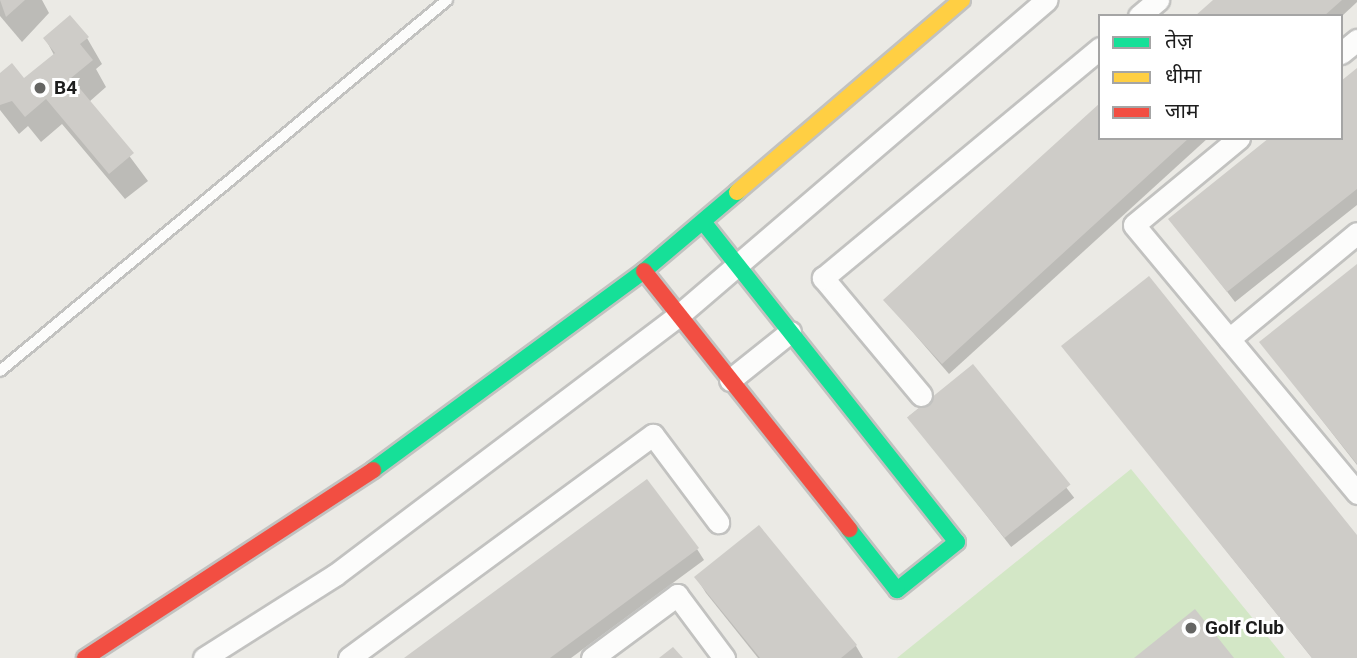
<!DOCTYPE html>
<meta charset="utf-8">
<style>
body{margin:0}
#map{position:relative;width:1357px;height:658px;overflow:hidden;background:#ebeae5;font-family:Roboto,"Noto Sans Devanagari",sans-serif}
div>[style]{position:absolute}
[style*='--x']{left:calc(var(--x)*1px);top:calc(var(--y)*1px);width:calc(var(--w)*1px);rotate:calc(var(--a)*1deg)}
.grass>*{inset:0;background:#d3e7c6}
.shadow>*{inset:0;background:#0003;transform-origin:0 0}
.building>*{inset:0;background:#ceccc8;transform-origin:0 0}
.roads{filter:drop-shadow(2px 0 #c2c2c0) drop-shadow(-2px 0 #c2c2c0) drop-shadow(0 2px #c2c2c0) drop-shadow(0 -2px #c2c2c0)}
.lane>*{height:10px;margin:-5px;padding:0 5px;transform-origin:5px;border-radius:5px;background:#fcfcfb}
.street>*{height:21px;margin:-10.5px;padding:0 10.5px;transform-origin:10.5px;border-radius:10.5px;background:#fcfcfb}
.fast>*{height:16px;margin:-8px;padding:0 8px;transform-origin:8px;border-radius:8px;background:#16e098}
.slow>*{height:16px;margin:-8px;padding:0 8px;transform-origin:8px;border-radius:8px;background:#ffcf43}
.jam>*{height:16px;margin:-8px;padding:0 8px;transform-origin:8px;border-radius:8px;background:#f24e42}
.dots>*{width:19px;height:19px;translate:-50% -50%;box-sizing:border-box;border:4px solid #fff;border-radius:50%}
span{translate:-50% -50%;white-space:nowrap;text-align:center;line-height:1.15;-webkit-text-stroke:6px #fff;paint-order:stroke}
.poi-label{font-size:19px;color:#1d1d1d;font-weight:700}
.left{translate:0 -50%;text-align:left}
.legend{position:absolute;left:1098px;top:14px;width:245px;height:126px;box-sizing:border-box;background:#fff;border:2px solid #a5a5a5;margin:0;padding:9px 12px;list-style:none;font-size:21px;color:#1d1d1d}
.legend li{display:flex;align-items:center;gap:14px;height:35px}
.legend b{width:35px;border:2px solid #a5a5a5}
</style>
<div id="map">
<div class="grass">
<i style="clip-path:polygon(1131px 469px,1285px 658px,897px 658px)"></i>
</div>
<div class="shadow">
<i style="clip-path:polygon(0 0,42px 0,49px 13px,22px 42px,0 16px)"></i>
<i style="clip-path:polygon(1215px 0,1357px 0,1357px 2px,1341px 17px,1198px 16px)"></i>
<i style="clip-path:polygon(45px 38px,87px 38px,102px 64px,96px 69px,106px 87px,89px 102px,148px 181px,125px 199px,62px 124px,41px 142px,28px 126px,19px 134px,0 110px,0 76px,24px 80px,54px 55px)"></i>
<i style="clip-path:polygon(1357px 71px,1357px 205px,1235px 302px,1171px 219px,1341px 138px)"></i>
<i style="clip-path:polygon(1100px 138px,1208px 138px,949px 374px,885px 300px)"></i>
<i style="clip-path:polygon(1357px 266px,1357px 465px,1261px 342px)"></i>
<i style="clip-path:polygon(1063px 346px,1357px 538px,1357px 658px,1312px 658px)"></i>
<i style="left:972px;top:367px;width:166px;height:80px;rotate:52deg"></i>
<i style="clip-path:polygon(759px 527px,856px 646px,863px 658px,758px 658px,706px 593px,696px 577px)"></i>
<i style="clip-path:polygon(697px 549px,704px 560px,571px 658px,407px 658px)"></i>
</div>
<div class="building">
<i style="clip-path:polygon(0 0,25px 0,6px 17px)"></i>
<i style="clip-path:polygon(1213px 0,1342px 0,1324px 16px,1195px 16px)"></i>
<i style="clip-path:polygon(70px 15px,89px 37px,80px 44px,93px 60px,71px 78px,134px 153px,109px 174px,46px 99px,25px 117px,12px 101px,0 105px,0 73px,12px 63px,24px 78px,55px 53px,43px 38px)"></i>
<i style="clip-path:polygon(1357px 68px,1357px 189px,1227px 292px,1168px 219px,1269px 138px,1341px 138px,1341px 81px)"></i>
<i style="clip-path:polygon(1100px 103px,1100px 138px,1189px 138px,942px 364px,883px 300px)"></i>
<i style="clip-path:polygon(1357px 264px,1357px 464px,1259px 342px)"></i>
<i style="clip-path:polygon(1149px 276px,1357px 535px,1357px 658px,1312px 658px,1061px 346px)"></i>
<i style="left:973px;top:364px;width:155px;height:85px;rotate:51deg"></i>
<i style="clip-path:polygon(647px 479px,699px 548px,603px 619px,550px 658px,404px 658px)"></i>
<i style="clip-path:polygon(759px 525px,857px 645px,841px 658px,760px 658px,694px 577px)"></i>
<i style="clip-path:polygon(1195px 609px,1234px 658px,1134px 658px)"></i>
<i style="clip-path:polygon(673px 647px,683px 658px,659px 658px)"></i>
</div>
<div class="roads">
<div class="lane">
<i style="--x:0;--y:371;--w:581;--a:-39.69"></i>
</div>
<div class="street">
<i style="--x:1139;--y:16;--w:25;--a:-40"></i>
<i style="--x:1341;--y:53;--w:21;--a:-39"></i>
<i style="--x:1239;--y:138;--w:136;--a:140.4"></i>
<i style="--x:1134;--y:225;--w:349;--a:50.2"></i>
<i style="--x:1229;--y:339;--w:166;--a:-39.6"></i>
<i style="--x:730;--y:380;--w:77;--a:-38.7"></i>
<i style="--x:921;--y:395;--w:153;--a:-129.9"></i>
<i style="--x:823;--y:278;--w:360;--a:-39.7"></i>
<i style="--x:204;--y:658;--w:155;--a:-32.4"></i>
<i style="--x:335;--y:575;--w:431;--a:-37.1"></i>
<i style="--x:679;--y:315;--w:484;--a:-40.6"></i>
<i style="--x:349;--y:658;--w:377;--a:-36.3"></i>
<i style="--x:653;--y:435;--w:109;--a:53.2"></i>
<i style="--x:592;--y:658;--w:106;--a:-36.5"></i>
<i style="--x:677;--y:595;--w:79;--a:53.3"></i>
</div>
<div class="fast">
<i style="--x:704;--y:223;--w:407;--a:51.6"></i>
<i style="--x:957;--y:542;--w:77;--a:141.3"></i>
<i style="--x:897;--y:590;--w:78;--a:-128.2"></i>
<i style="--x:373;--y:470;--w:336;--a:-36.3"></i>
<i style="--x:644;--y:271;--w:122;--a:-40.3"></i>
</div>
<div class="slow">
<i style="--x:737;--y:192;--w:296;--a:-40.5"></i>
</div>
<div class="jam">
<i style="--x:644;--y:271;--w:330;--a:51.5"></i>
<i style="--x:85;--y:658;--w:344;--a:-33.1"></i>
</div>
</div>
<div class="dots">
<i style="left:40px;top:88px;background:#656563"></i>
<i style="left:1191px;top:628px;background:#656563"></i>
</div>
<div class="poi-label">
<span class="left" style="left:54px;top:88px">B4</span>
<span class="left" style="left:1205px;top:628px">Golf Club</span>
</div>
<ul class="legend">
<li><b style="height:9px;background:#16e098"></b>तेज़</li>
<li><b style="height:9px;background:#ffcf43"></b>धीमा</li>
<li><b style="height:9px;background:#f24e42"></b>जाम</li>
</ul>
</div>
